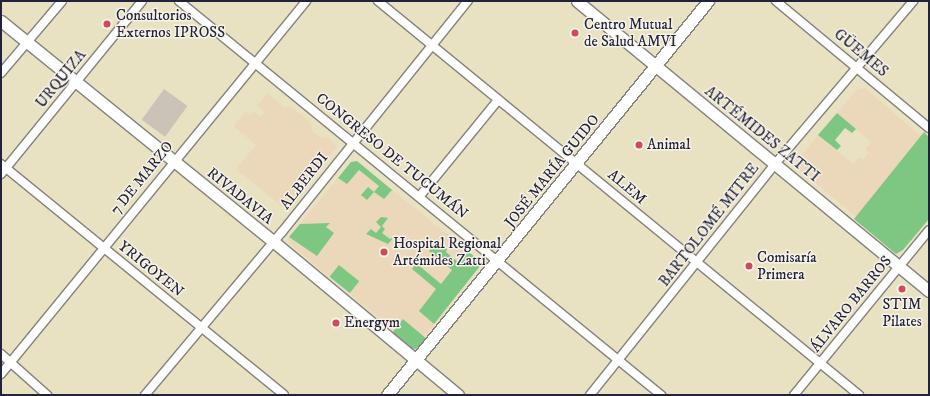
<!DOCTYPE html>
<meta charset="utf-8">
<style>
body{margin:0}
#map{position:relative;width:930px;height:396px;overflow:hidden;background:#e9e2c2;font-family:"IM FELL DW Pica",serif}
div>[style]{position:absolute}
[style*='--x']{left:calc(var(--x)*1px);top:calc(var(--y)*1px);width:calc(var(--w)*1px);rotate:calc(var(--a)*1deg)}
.built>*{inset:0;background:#ebd8ba}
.industrial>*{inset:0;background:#cbc3b8;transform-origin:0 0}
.green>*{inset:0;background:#7ec783;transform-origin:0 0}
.roads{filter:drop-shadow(1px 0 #86827e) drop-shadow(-1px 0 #86827e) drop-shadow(0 1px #86827e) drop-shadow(0 -1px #86827e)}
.street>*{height:8px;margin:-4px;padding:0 4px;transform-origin:4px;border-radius:4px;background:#fff}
.secondary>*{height:11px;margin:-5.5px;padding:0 5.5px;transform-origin:5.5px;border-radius:5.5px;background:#fff}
.dots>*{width:11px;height:11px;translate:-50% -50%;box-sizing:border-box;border:2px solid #f7f3e8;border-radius:50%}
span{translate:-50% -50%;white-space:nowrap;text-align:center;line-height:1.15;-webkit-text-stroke:3px #f7f3e8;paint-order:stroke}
.poi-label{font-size:15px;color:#22223b}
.left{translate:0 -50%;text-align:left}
.street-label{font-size:15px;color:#22223b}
.frame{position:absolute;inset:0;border:2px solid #22223b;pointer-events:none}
</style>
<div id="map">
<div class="built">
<i style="clip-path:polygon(865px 88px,921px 136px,856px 217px,796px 167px,796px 162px,818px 135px,853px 164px,859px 157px,863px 160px,869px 153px,865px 149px,871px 142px,837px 113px,857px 89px)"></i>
<i style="clip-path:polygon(267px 93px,285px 108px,290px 106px,303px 116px,311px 123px,313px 132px,322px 138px,328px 137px,337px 147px,285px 209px,236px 169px,256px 145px,233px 126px,246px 111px,250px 115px,253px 111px,261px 117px,264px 112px,257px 106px)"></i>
<i style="clip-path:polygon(357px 161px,480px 261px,480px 266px,425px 336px,403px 319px,394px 331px,289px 243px,288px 238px,351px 162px)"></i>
</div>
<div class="industrial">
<i style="left:164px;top:89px;width:29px;height:38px;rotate:36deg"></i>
</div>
<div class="green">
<i style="clip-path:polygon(837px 113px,856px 129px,852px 133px,845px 128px,835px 140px,841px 146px,837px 150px,818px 135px)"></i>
<i style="clip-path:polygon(924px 132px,929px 137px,929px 219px,903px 250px,896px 254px,854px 219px)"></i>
<i style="clip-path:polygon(357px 161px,392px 190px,384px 199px,374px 192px,367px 200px,361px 195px,368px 187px,374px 192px,379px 186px,359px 170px,347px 184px,338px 178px,351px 162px)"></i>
<i style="clip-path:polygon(381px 217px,388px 218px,382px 226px,385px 229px,382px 233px,390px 239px,394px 237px,388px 244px,366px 234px,371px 229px,376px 233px,381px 227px,376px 222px)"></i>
<i style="clip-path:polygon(330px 223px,326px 227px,334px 233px,317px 256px,289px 237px,300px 224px)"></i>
<i style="clip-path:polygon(444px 232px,480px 261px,480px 266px,434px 324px,419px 311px,436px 289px,412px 269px,416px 263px,441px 284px,452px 270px,429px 251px,437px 241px,447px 249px,446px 252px,459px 263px,467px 253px)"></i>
<i style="left:339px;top:265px;width:26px;height:15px;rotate:39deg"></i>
<i style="clip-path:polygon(403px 319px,427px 339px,416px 349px,409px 348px,392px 333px)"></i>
</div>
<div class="roads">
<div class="street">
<i style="--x:179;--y:1;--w:623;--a:39.26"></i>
<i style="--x:378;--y:1;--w:622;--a:39.32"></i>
<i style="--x:776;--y:1;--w:199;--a:39.7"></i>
<i style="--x:1;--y:73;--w:94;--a:-49.7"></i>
<i style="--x:1;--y:164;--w:365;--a:39.2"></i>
<i style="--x:1;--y:174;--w:223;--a:-50.8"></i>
<i style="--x:419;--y:197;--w:125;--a:-50.8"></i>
<i style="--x:1;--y:354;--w:62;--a:41.7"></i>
<i style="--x:1;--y:374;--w:482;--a:-50.7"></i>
<i style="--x:145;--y:395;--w:213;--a:-50"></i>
<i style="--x:282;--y:232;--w:297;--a:-51.2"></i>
<i style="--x:590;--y:395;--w:296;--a:-51.3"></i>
<i style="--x:775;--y:164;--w:214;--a:-49.7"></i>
<i style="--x:794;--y:395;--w:213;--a:-50.7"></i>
</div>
<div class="secondary">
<i style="--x:577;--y:1;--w:456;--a:39.5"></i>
<i style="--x:1;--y:21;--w:351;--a:39"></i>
<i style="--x:274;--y:242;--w:239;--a:39.7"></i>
<i style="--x:387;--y:395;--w:508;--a:-50.83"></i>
</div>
</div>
<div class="dots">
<i style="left:107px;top:24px;background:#d1495b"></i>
<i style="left:575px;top:33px;background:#d1495b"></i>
<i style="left:639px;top:145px;background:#d1495b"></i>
<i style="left:384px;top:252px;background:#d1495b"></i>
<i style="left:749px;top:266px;background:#d1495b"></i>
<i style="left:902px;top:289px;background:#d1495b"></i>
<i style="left:336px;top:323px;background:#d1495b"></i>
</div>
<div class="poi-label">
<span class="left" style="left:116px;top:24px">Consultorios<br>Externos IPROSS</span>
<span class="left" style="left:584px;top:33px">Centro Mutual<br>de Salud AMVI</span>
<span class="left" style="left:647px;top:145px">Animal</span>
<span class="left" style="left:393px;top:252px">Hospital Regional<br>Artémides Zatti</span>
<span class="left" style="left:757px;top:266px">Comisaría<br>Primera</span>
<span style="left:902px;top:313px">STIM<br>Pilates</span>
<span class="left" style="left:344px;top:323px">Energym</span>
</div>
<div class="street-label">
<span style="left:861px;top:53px;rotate:40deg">GÜEMES</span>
<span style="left:61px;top:79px;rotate:-51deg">URQUIZA</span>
<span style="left:762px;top:134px;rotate:39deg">ARTÉMIDES ZATTI</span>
<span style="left:392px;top:156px;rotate:39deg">CONGRESO DE TUCUMÁN</span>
<span style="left:552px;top:171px;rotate:-51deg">JOSÉ MARÍA GUIDO</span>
<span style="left:142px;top:178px;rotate:-51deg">7 DE MARZO</span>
<span style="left:304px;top:181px;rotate:-52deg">ALBERDI</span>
<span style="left:627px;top:187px;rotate:40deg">ALEM</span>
<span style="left:240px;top:196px;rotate:39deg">RIVADAVIA</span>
<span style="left:709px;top:225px;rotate:-52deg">BARTOLOMÉ MITRE</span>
<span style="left:151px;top:269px;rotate:39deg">YRIGOYEN</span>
<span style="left:851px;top:304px;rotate:-51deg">ÁLVARO BARROS</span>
</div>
<div class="frame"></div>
</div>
